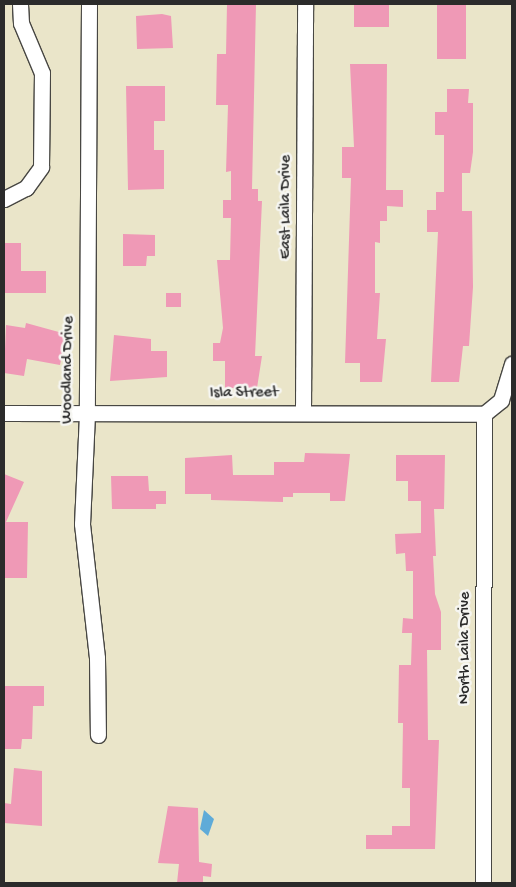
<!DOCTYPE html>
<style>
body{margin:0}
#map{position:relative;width:516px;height:887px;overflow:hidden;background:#eae5c9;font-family:"Gochi Hand",sans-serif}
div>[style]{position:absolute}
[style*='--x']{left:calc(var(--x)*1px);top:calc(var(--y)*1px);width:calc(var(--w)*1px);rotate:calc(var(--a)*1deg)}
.water>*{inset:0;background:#5fabd8}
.building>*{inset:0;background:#ef99b6;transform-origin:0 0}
.roads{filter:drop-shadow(1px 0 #484743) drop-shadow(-1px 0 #484743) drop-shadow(0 1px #484743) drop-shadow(0 -1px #484743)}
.minor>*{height:15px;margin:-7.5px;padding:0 7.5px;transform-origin:7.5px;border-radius:7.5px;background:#fff}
span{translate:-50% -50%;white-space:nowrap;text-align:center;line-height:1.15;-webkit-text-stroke:5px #f6f6f2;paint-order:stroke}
.street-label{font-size:16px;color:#2b2b2b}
.frame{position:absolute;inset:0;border:5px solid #2b2b2b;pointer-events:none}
</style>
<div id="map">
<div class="water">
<i style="clip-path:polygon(204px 810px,214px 819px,208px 836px,200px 829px)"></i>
</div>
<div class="building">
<i style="clip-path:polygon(227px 4px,256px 4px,252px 189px,258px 189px,258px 201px,262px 201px,255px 356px,262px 356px,257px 388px,225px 388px,225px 361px,213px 361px,213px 343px,220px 343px,223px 328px,217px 260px,230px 260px,231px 218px,223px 218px,223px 200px,231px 200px,231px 171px,226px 172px,228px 105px,216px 105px,217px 54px,226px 54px)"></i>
<i style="left:354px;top:4px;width:35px;height:23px"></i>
<i style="left:437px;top:4px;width:29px;height:55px"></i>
<i style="clip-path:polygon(162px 14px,171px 16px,173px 48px,137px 49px,136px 16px)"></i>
<i style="clip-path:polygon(350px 64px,387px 64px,386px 190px,403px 190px,403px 207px,387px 206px,387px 221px,380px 221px,380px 243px,375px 242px,375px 293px,380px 293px,377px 339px,386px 339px,382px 382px,360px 382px,360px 363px,345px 363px,351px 178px,342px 178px,342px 147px,354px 147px)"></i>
<i style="clip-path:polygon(126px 86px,165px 86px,165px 121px,154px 121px,154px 150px,164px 150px,164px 189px,128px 190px)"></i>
<i style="clip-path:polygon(447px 89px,469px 89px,468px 103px,473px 103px,473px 152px,470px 173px,462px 173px,462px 211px,472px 211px,473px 287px,469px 346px,463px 346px,459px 382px,431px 382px,438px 232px,427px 232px,427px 210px,436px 210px,436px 192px,444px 192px,444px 135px,435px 135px,435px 112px,447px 112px)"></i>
<i style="clip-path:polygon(123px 234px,155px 235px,155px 256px,147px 256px,146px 266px,123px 266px)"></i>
<i style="clip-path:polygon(4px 243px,21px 243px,21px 271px,46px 271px,46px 293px,4px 293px)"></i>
<i style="left:166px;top:293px;width:15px;height:14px"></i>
<i style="clip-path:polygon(26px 323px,66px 334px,60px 365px,27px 359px,24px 376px,4px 373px,6px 325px,25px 328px)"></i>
<i style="clip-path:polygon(114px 335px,151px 339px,151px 351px,167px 351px,167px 377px,110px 381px)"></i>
<i style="clip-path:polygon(305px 453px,350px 454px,345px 501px,330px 501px,330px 493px,293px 493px,293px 497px,283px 497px,283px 502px,211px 500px,211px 494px,185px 494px,185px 458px,232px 455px,233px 475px,274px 475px,274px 462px,304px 462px)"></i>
<i style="clip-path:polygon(396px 455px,445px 455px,444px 509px,434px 509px,436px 556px,433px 556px,435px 594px,441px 612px,441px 650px,427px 650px,428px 740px,439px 740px,435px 849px,366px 849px,366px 835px,392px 835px,392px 826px,410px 826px,410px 788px,402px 788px,403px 723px,398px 723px,399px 665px,411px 665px,412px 633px,402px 633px,403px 618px,413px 619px,413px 571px,406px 571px,405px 553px,396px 554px,395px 534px,421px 533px,421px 501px,408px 501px,408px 481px,396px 481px)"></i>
<i style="clip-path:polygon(4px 474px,24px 482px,6px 522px,28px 522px,27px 578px,4px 578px)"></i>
<i style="clip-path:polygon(111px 476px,148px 476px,149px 491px,166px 491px,166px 504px,156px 504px,156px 509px,112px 509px)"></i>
<i style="clip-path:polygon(4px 686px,44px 686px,44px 706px,33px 706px,32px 739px,22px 739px,21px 749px,4px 749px)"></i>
<i style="clip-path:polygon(14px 768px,42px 771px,42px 826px,4px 823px,4px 803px,11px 804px)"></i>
<i style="clip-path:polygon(168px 806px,198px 808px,199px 862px,212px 864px,211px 877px,203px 876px,203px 883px,177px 883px,179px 864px,158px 863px)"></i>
</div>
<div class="roads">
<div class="minor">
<i style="--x:89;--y:4;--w:410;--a:90.3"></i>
<i style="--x:87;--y:414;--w:110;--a:92.6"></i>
<i style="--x:82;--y:524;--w:135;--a:83.6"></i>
<i style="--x:97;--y:658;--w:77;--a:89.3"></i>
<i style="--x:4;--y:199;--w:25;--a:-27"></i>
<i style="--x:26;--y:188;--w:26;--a:-54"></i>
<i style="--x:41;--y:167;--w:94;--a:-89.4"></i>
<i style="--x:42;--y:73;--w:54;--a:-112.8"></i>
<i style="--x:21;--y:23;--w:19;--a:-93"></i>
<i style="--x:303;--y:410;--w:406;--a:-89.7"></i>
<i style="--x:4;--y:413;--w:480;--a:0.1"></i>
<i style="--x:484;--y:414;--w:22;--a:-39"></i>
<i style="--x:501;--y:400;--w:38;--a:-73"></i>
<i style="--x:483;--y:883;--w:469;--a:-89.9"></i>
</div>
</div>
<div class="street-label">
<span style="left:287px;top:207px;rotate:-90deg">East Laila Drive</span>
<span style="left:69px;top:370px;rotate:-89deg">Woodland Drive</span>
<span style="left:244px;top:394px;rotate:-1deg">Isla Street</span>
<span style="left:466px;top:648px;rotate:-90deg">North Laila Drive</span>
</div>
<div class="frame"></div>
</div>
